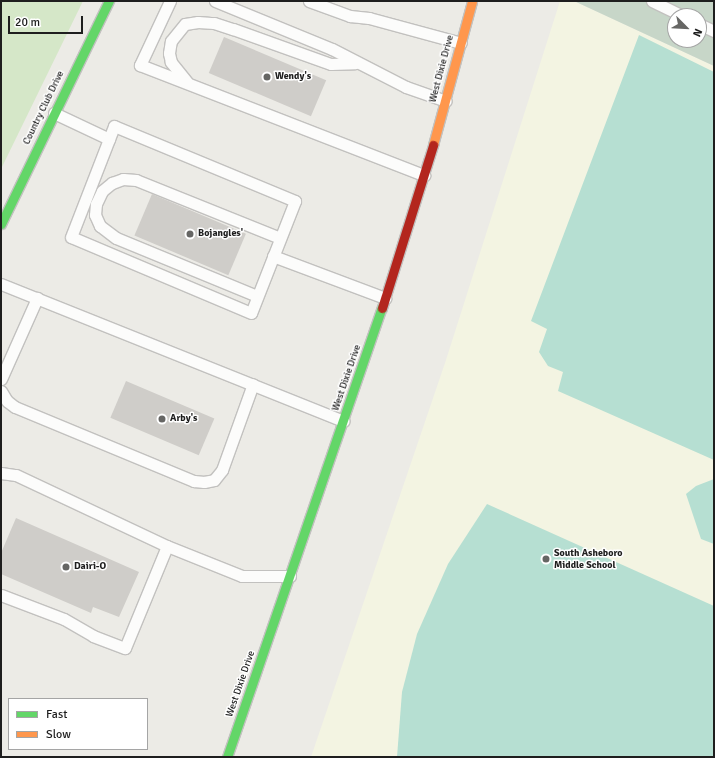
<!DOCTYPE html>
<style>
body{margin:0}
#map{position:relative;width:715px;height:758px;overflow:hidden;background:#ecebe6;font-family:Signika,sans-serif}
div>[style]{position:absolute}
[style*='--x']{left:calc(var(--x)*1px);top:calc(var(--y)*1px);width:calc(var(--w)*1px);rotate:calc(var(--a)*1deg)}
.education>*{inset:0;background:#f3f4e2}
.grass>*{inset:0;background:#d5e7c8}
.cemetery>*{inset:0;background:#c7d6c8}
.pitch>*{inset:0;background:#b6dfd2}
.building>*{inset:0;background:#cfcdc9;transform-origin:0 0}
.roads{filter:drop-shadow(1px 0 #c2c1bf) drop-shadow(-1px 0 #c2c1bf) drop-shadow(0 1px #c2c1bf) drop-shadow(0 -1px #c2c1bf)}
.lane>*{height:11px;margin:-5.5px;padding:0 5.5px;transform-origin:5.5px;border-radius:5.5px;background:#fcfcfb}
.fast>*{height:9px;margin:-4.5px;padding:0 4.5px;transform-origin:4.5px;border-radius:4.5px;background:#63d668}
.slow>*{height:9px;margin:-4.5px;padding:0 4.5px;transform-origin:4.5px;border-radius:4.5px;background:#ff974d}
.jam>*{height:9px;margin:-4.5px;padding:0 4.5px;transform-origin:4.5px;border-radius:4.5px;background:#b3261e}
.dots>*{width:11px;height:11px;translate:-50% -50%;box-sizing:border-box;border:2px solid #fff;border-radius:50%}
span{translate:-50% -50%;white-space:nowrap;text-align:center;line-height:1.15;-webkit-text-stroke:3px #fff;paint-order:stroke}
.street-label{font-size:10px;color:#1e1e1e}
.poi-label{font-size:10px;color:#1e1e1e;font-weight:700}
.left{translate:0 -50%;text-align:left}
.frame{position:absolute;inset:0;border:2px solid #1e1e1e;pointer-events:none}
.legend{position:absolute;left:8px;top:698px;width:140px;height:52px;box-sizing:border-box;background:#fff;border:1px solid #a5a5a5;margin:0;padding:5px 7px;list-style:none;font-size:12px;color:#1e1e1e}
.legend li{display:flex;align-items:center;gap:8px;height:20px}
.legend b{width:20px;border:1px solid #a5a5a5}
.north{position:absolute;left:667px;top:8px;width:40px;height:40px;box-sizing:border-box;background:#fff;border:1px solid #a5a5a5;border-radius:50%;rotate:114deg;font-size:11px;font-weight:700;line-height:16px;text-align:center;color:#1e1e1e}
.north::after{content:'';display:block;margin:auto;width:14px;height:18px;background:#666664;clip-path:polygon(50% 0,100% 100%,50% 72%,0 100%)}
.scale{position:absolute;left:8px;top:16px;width:75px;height:18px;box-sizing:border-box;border:2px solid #1e1e1e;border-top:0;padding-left:5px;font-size:12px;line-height:14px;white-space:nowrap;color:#1e1e1e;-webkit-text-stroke:3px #fff;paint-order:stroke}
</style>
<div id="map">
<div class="education">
<i style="clip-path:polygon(560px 1px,574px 1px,714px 66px,714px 757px,311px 757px,446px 360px)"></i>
</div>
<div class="grass">
<i style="clip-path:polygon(1px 1px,83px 1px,1px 169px)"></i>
</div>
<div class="cemetery">
<i style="clip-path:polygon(evenodd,574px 1px,714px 1px,714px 66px,574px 1px,675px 16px,699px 16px,699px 40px,675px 40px,675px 16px)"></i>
</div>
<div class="pitch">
<i style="clip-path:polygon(639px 35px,714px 72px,714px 460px,558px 391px,563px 372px,548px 366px,539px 352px,547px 329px,531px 321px)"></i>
<i style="clip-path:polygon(714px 479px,714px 544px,701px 539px,686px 494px,696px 486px)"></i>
<i style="clip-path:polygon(487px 504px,714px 606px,714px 757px,397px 757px,402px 692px,417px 634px,448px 564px)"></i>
</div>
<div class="building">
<i style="left:224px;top:37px;width:111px;height:39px;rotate:23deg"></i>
<i style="left:152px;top:194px;width:102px;height:45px;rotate:23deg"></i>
<i style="left:126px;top:381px;width:96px;height:40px;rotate:23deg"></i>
<i style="clip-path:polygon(16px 518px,139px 572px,119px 617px,93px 607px,91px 613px,1px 574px,1px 553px)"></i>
</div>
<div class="roads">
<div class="lane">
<i style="--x:170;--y:1;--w:71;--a:115.1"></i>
<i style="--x:140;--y:65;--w:305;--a:21.2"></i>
<i style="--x:215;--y:1;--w:126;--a:22.3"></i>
<i style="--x:332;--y:49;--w:83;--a:27.2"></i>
<i style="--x:406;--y:87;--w:42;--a:19.3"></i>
<i style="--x:309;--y:1;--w:44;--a:20.1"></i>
<i style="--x:350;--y:16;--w:19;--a:6"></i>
<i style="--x:369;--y:18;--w:95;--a:15.2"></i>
<i style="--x:652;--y:1;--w:34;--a:26"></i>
<i style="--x:699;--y:24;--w:17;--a:25"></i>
<i style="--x:187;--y:82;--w:26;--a:-129"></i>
<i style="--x:171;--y:62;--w:9;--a:-103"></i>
<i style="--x:169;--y:53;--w:12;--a:-81"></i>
<i style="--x:171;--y:41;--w:22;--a:-51"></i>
<i style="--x:185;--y:24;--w:13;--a:-9"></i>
<i style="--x:198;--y:22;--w:16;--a:4"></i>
<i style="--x:214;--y:23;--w:20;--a:18"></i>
<i style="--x:233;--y:29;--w:104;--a:19.7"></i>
<i style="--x:331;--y:64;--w:24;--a:-2"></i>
<i style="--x:54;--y:113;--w:61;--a:25.3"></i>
<i style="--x:114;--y:126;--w:196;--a:22.5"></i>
<i style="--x:295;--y:201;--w:120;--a:111.4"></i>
<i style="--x:251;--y:313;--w:195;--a:-157.1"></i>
<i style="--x:71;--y:237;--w:119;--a:-68.8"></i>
<i style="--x:273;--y:256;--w:120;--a:20.6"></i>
<i style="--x:1;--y:284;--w:369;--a:21.8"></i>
<i style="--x:257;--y:296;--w:152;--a:-157.6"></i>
<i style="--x:116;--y:238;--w:20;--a:-143"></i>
<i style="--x:100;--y:226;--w:12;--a:-114"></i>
<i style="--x:95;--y:215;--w:11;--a:-85"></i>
<i style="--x:96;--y:204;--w:14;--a:-65"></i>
<i style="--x:102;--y:191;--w:13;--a:-39"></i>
<i style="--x:112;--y:183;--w:12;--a:-20"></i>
<i style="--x:123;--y:179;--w:13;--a:4"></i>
<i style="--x:136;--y:180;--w:155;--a:21.9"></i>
<i style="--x:1;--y:379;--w:89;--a:-66"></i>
<i style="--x:1;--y:391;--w:12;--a:59"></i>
<i style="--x:7;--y:401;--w:10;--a:37"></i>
<i style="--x:15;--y:407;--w:194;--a:22.5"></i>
<i style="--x:194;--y:481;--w:10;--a:6"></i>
<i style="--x:204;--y:482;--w:10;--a:-11"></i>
<i style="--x:214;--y:480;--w:13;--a:-51"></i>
<i style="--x:222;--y:470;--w:91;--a:-70.2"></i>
<i style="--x:1;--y:473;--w:15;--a:8"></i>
<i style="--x:16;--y:475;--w:167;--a:25.2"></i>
<i style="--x:167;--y:546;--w:81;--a:21.8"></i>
<i style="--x:242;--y:576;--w:48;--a:0"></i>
<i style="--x:1;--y:595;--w:67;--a:20.9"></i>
<i style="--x:64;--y:619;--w:34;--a:30"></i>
<i style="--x:93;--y:636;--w:34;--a:21"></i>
<i style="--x:125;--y:648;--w:110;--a:-67.6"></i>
</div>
<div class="fast">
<i style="--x:1;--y:224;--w:248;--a:-64.2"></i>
<i style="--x:227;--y:757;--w:475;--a:-71"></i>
</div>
<div class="slow">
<i style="--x:433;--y:145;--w:149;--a:-74.8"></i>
</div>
<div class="jam">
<i style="--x:382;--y:308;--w:171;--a:-72.6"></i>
</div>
</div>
<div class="dots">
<i style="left:267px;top:77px;background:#666664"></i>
<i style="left:190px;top:234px;background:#666664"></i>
<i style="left:162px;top:419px;background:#666664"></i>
<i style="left:546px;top:559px;background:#666664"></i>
<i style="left:66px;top:567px;background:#666664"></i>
</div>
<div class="street-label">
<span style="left:442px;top:69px;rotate:-75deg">West Dixie Drive</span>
<span style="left:44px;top:108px;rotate:-64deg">Country Club Drive</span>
<span style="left:347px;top:378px;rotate:-71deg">West Dixie Drive</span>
<span style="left:241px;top:684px;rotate:-71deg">West Dixie Drive</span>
</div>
<div class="poi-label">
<span class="left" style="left:275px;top:77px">Wendy's</span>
<span class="left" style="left:198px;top:234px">Bojangles'</span>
<span class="left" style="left:170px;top:419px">Arby's</span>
<span class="left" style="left:554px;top:559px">South Asheboro<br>Middle School</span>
<span class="left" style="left:74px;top:567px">Dairi-O</span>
</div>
<div class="frame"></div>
<ul class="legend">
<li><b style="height:5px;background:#63d668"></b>Fast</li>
<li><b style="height:5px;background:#ff974d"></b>Slow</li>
</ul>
<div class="north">N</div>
<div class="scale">20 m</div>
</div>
